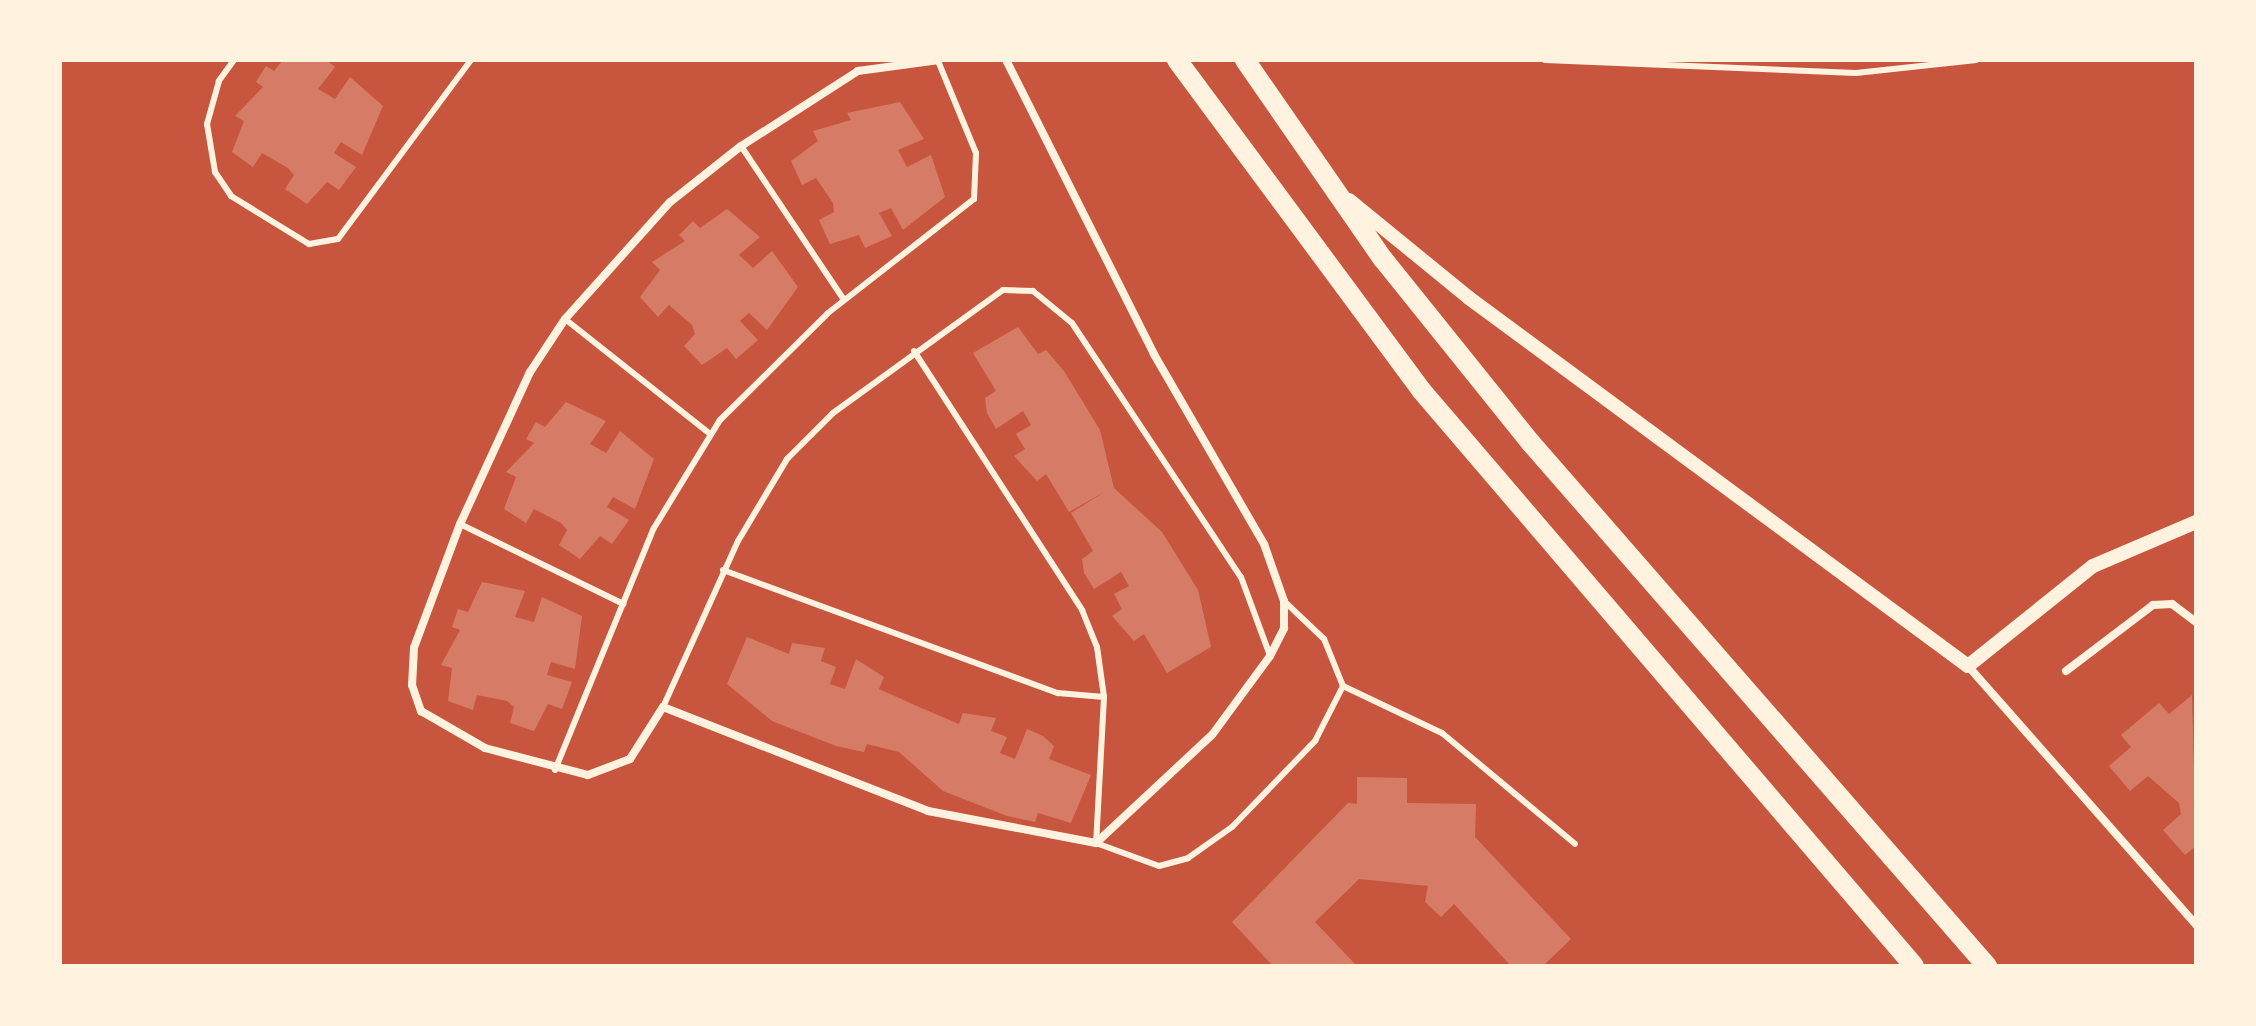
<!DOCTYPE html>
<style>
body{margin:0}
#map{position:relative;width:2256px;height:1026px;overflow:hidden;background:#c8553d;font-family:Cabin,sans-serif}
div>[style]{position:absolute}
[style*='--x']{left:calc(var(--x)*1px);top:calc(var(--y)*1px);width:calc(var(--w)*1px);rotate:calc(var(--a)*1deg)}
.building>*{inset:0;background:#d67c66}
.service>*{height:6px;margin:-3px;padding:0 3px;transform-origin:3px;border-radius:3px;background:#fff3e0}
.minor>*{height:8px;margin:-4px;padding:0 4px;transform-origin:4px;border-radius:4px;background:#fff3e0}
.tertiary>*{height:14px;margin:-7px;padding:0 7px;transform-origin:7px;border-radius:7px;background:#fff3e0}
.primary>*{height:20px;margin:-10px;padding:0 10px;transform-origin:10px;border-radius:10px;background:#fff3e0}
span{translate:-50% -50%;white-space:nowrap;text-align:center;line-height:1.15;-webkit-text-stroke:6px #fff3e0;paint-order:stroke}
.frame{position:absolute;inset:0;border:62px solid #fff3e0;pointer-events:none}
</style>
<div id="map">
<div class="building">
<i style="clip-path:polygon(283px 60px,326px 60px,335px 67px,318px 89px,335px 99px,350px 77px,383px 106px,362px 155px,341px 142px,334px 153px,356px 167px,339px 190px,327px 182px,307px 204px,285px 189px,294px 175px,288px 168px,262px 153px,253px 167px,232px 152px,244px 121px,235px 116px,263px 87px,256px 82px,266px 66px,274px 71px)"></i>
<i style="clip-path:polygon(900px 102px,924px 139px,898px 150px,907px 167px,931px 155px,945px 197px,903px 230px,891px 208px,879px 213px,892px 236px,865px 248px,859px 235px,830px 244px,819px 220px,834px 212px,833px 203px,816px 178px,802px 185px,791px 161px,818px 141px,813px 131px,851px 120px,847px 113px)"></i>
<i style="clip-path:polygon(727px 209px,760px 237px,739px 255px,753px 268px,772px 251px,798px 287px,767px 330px,749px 313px,740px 321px,758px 340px,736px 359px,727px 348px,702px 365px,684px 346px,695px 334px,692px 325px,669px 305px,658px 317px,640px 297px,660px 270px,652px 262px,685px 241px,679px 235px,693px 221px,700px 228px)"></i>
<i style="clip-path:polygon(1018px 327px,1038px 354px,1046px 350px,1064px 371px,1100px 430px,1114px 488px,1162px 532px,1198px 590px,1211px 647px,1167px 673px,1144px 634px,1134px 641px,1112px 616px,1122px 609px,1114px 594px,1129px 586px,1121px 572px,1094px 589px,1084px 573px,1082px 559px,1093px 551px,1071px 513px,1106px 491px,1069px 512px,1046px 474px,1037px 481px,1014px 456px,1025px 449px,1016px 434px,1031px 425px,1023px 411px,996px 429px,987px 413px,985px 398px,996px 391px,973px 353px)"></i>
<i style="clip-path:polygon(566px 402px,606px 421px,590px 444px,606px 453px,620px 431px,654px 459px,635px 509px,613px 497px,607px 507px,629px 520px,612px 544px,600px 536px,580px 559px,559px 545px,567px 530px,561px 523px,534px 509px,526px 523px,504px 509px,516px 477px,506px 472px,534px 443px,526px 439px,536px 422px,545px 427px)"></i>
<i style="clip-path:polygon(482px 582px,525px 591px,515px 617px,534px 622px,542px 597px,582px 616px,575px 669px,551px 662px,547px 675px,572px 682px,562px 709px,548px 704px,534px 731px,510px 723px,514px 707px,507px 701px,477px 695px,473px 710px,448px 701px,452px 668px,441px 665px,460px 630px,452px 627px,458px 609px,468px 612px)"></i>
<i style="clip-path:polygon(747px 637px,789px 654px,792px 643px,825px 648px,821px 661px,836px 667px,830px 684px,845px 689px,856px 659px,884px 677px,879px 689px,919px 707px,959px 724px,963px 713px,996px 718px,991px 731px,1007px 737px,1000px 753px,1015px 759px,1027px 729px,1043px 736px,1054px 746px,1049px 759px,1091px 775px,1071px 823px,1038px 813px,1035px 822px,1007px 816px,943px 791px,899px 752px,867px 744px,864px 752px,836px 746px,772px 721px,727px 684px)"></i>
<i style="clip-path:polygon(2192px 695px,2196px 846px,2185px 855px,2163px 830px,2181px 814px,2179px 803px,2148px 776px,2130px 791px,2109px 766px,2131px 747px,2121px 735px,2159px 703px,2169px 714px)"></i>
<i style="clip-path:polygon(1357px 777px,1407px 778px,1407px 803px,1476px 804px,1475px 837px,1571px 939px,1543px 966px,1511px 966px,1454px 904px,1441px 917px,1425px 902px,1428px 886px,1359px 879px,1315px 922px,1357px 966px,1273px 966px,1232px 922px,1348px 803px,1357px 804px)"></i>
</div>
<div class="service">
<i style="--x:234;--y:60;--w:26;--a:126"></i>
<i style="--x:219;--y:81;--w:45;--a:105.6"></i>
<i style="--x:207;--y:124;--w:49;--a:80.5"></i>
<i style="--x:215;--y:172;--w:29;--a:56"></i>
<i style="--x:231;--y:196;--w:92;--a:31.6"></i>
<i style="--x:309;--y:244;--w:29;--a:-10"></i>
<i style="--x:338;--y:239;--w:223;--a:-53.4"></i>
<i style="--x:1545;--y:60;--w:311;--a:2.4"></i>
<i style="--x:1856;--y:73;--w:121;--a:-6.2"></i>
<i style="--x:741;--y:146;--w:185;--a:56.2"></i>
<i style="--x:565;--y:319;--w:185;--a:38.4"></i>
<i style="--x:914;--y:351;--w:309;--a:57"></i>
<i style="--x:1082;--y:610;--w:40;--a:68"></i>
<i style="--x:1097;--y:647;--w:50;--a:82"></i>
<i style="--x:1104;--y:697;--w:146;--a:93.1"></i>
<i style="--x:1096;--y:843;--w:67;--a:20.1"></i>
<i style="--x:1159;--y:866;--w:30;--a:-15"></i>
<i style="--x:1188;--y:858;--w:54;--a:-35.2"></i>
<i style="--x:1232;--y:827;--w:120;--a:-46"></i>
<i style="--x:1315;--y:741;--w:62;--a:-63"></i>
<i style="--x:1343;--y:686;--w:51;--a:-112"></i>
<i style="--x:1324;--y:639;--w:55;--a:-136.5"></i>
<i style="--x:460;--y:524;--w:182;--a:26.1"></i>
<i style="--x:723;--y:570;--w:357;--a:20.2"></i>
<i style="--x:1058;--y:693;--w:46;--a:5"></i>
<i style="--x:1343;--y:686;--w:110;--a:25.4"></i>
<i style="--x:1442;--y:733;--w:173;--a:39.8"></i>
<i style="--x:663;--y:707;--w:182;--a:-65.7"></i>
<i style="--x:738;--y:541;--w:96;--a:-59.1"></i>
<i style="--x:787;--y:459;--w:65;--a:-45"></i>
<i style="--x:833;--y:413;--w:210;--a:-35.9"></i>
<i style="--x:1003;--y:290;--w:30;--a:2"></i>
<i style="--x:1033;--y:291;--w:50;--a:39.4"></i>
<i style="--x:1072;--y:323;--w:305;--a:56.4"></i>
<i style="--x:1241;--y:577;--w:84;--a:69.8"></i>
<i style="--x:555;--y:770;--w:261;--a:-67.8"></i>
<i style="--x:654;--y:528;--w:127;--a:-58.6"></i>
<i style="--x:720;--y:420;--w:152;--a:-44.7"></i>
<i style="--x:828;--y:313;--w:185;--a:-38"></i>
<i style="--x:974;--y:199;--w:46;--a:-87.5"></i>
<i style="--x:976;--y:153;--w:100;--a:-112.4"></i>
</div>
<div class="minor">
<i style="--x:939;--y:60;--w:82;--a:172.3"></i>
<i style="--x:858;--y:71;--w:139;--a:147.3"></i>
<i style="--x:741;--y:146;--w:90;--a:141.7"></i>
<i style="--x:670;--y:202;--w:157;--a:131.9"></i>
<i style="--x:565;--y:319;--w:64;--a:123.4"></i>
<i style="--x:530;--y:372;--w:167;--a:114.7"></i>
<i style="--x:460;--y:524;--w:132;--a:110.4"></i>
<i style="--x:414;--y:648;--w:37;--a:93"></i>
<i style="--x:412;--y:685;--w:28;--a:71"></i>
<i style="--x:421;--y:711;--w:74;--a:30"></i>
<i style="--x:485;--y:748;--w:106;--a:14.7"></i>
<i style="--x:588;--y:775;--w:45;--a:-20.9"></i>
<i style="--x:630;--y:759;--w:62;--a:-57.6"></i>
<i style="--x:663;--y:707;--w:285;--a:21.4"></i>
<i style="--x:928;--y:811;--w:171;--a:10.8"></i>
<i style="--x:1096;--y:843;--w:158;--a:-43"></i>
<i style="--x:1212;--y:735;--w:98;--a:-53.7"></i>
<i style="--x:1270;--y:656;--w:31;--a:-63"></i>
<i style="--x:1284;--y:628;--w:27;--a:-90"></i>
<i style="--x:1284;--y:601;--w:60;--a:-109.3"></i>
<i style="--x:1264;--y:544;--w:220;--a:-120.1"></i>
<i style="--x:1154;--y:354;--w:329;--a:-116.7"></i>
<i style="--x:1968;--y:666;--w:345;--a:48.6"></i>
<i style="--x:2066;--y:671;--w:109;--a:-37.2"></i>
<i style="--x:2153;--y:605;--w:19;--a:-3"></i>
<i style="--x:2172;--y:604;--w:30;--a:37"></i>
</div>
<div class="tertiary">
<i style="--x:1349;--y:200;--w:155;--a:39.2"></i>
<i style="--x:1469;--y:298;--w:620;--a:36.41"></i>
<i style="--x:1968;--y:666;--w:160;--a:-38.7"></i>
<i style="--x:2093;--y:566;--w:112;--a:-23.1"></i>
</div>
<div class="primary">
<i style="--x:1177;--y:60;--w:410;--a:53.5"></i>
<i style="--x:1421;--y:390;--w:758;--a:49.44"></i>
<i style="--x:1245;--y:60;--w:242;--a:55.3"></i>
<i style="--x:1383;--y:259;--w:236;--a:51.2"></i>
<i style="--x:1531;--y:443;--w:694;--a:48.92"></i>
</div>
<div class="frame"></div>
</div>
